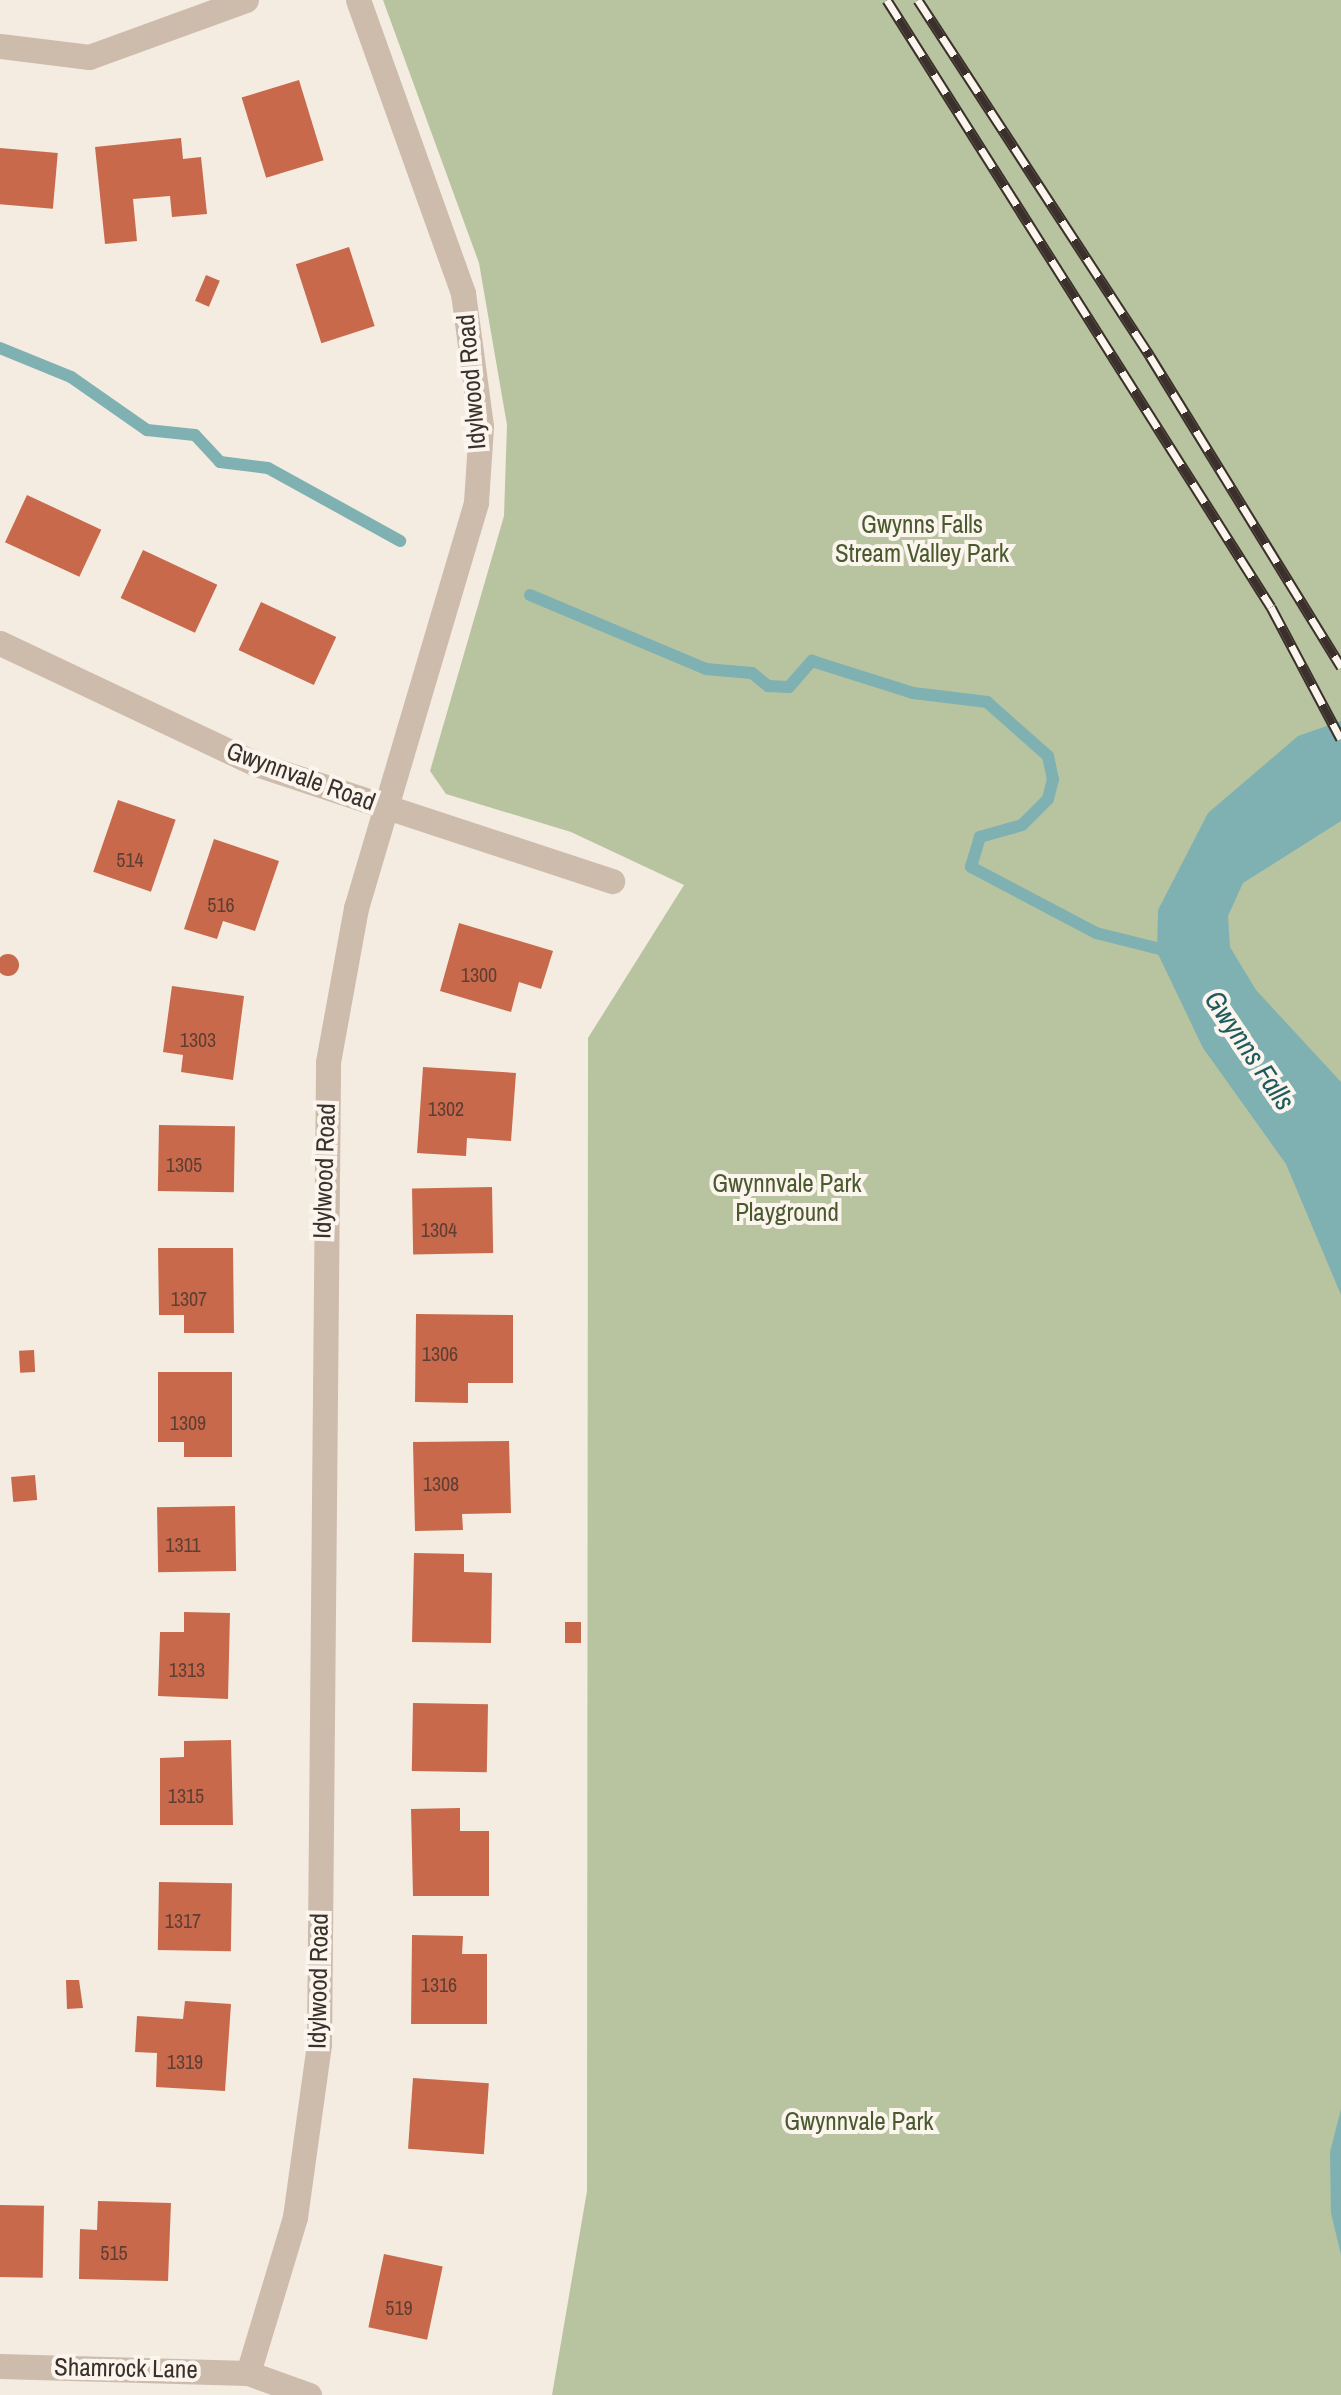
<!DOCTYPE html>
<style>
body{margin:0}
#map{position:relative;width:1341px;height:2395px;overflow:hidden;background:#f4ebe1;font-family:"Archivo Narrow",sans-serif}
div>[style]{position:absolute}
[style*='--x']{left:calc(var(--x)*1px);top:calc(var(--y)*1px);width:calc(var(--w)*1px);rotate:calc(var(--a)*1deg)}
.green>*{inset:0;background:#b8c4a0}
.water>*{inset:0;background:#7fb0b2}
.stream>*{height:12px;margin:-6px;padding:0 6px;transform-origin:6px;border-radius:6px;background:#7fb0b2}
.building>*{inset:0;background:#c8694b;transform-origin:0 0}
.round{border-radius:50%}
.street>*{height:25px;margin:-12.5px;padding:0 12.5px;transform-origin:12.5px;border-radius:12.5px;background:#cdbbac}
.rail>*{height:11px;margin-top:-5.5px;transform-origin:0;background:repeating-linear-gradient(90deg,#fbf5ee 0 22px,#3b302b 0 44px);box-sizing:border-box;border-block:2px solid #3b302b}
span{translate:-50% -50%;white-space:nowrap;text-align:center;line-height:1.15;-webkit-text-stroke:8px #fbf5ee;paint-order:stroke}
.number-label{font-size:20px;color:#5e3e33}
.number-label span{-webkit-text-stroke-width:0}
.street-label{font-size:25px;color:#3b302b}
.park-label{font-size:25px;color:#4a5a2e}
.water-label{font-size:28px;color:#1f5a5e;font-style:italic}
</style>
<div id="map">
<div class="green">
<i style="clip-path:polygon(383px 0,1341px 0,1341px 2395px,552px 2395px,587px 2191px,588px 1038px,684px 885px,571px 832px,446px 794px,430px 771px,504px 516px,507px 425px,479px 263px)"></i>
</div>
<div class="water">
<i style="clip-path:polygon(1341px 721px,1341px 821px,1243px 883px,1228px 916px,1230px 947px,1256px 990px,1341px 1082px,1341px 1295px,1286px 1164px,1203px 1048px,1157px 952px,1158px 910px,1208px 813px,1298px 736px)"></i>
<i style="clip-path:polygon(1341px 2109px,1341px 2255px,1331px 2213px,1330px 2152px)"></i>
</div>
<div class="stream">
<i style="--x:0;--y:348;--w:77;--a:22.2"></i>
<i style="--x:71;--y:377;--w:93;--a:34.9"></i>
<i style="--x:147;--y:430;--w:48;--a:5.9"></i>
<i style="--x:195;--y:435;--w:37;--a:47"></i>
<i style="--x:220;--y:462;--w:48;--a:7.1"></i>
<i style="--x:268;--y:468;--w:151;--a:28.9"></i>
<i style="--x:530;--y:595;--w:191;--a:22.8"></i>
<i style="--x:706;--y:669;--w:46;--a:5"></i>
<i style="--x:752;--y:673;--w:21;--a:39"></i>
<i style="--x:768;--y:686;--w:21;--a:3"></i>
<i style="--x:789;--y:687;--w:35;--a:-49"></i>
<i style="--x:812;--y:661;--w:106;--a:17.6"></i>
<i style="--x:913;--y:693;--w:75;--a:6.9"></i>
<i style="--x:987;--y:702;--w:81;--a:41.5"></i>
<i style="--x:1048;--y:756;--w:24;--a:78"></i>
<i style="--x:1053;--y:779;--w:21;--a:104"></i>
<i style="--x:1048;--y:799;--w:37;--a:135"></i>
<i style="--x:1022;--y:825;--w:44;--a:164.1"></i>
<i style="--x:980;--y:837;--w:31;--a:107"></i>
<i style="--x:971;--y:867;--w:141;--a:27.8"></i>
<i style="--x:1096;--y:933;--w:78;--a:14"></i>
</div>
<div class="building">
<i style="left:299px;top:80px;width:84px;height:60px;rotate:73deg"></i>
<i style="clip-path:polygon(181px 138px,183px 159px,201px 157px,207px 214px,172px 217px,170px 196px,133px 199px,137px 241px,105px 244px,95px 147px)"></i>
<i style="left:0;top:148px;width:58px;height:56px;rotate:5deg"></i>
<i style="left:349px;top:247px;width:83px;height:56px;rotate:72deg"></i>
<i style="left:206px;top:275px;width:15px;height:28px;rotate:23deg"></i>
<i style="left:27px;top:495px;width:82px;height:52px;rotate:25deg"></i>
<i style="left:143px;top:550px;width:82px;height:53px;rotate:25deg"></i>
<i style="left:261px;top:602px;width:83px;height:53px;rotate:25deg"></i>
<i style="left:118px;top:800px;width:61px;height:76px;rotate:19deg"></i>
<i style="clip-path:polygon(214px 839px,279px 861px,255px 931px,223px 921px,217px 939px,184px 929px)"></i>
<i style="clip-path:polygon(459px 923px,553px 951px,541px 989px,519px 982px,511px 1012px,440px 991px)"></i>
<i class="round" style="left:-3px;top:954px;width:22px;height:22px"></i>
<i style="clip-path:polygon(172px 986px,244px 996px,233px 1080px,181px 1072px,183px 1055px,163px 1052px)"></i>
<i style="clip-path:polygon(423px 1067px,516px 1073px,511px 1141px,467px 1138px,466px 1156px,417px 1153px)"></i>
<i style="left:159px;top:1125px;width:76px;height:66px;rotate:1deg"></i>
<i style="left:492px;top:1187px;width:66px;height:80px;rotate:89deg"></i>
<i style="clip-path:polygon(158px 1248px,233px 1248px,234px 1333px,184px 1333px,184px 1315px,159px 1315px)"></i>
<i style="clip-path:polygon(416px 1314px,513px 1315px,513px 1383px,468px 1383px,468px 1403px,415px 1402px)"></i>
<i style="left:34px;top:1350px;width:22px;height:15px;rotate:87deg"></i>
<i style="clip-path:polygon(158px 1372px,232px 1372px,232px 1457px,184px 1457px,184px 1442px,158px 1442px)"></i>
<i style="clip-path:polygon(509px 1441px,511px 1513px,462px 1514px,463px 1530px,415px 1531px,413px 1442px)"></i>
<i style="left:35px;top:1475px;width:25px;height:24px;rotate:85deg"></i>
<i style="left:235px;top:1506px;width:65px;height:78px;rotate:89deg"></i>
<i style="clip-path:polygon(414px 1553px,464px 1554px,464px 1572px,492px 1573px,491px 1643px,412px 1642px)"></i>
<i style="clip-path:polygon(184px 1612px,230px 1613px,228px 1699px,158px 1696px,160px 1632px,184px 1632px)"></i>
<i style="left:581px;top:1622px;width:21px;height:16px;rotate:90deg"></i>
<i style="left:413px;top:1703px;width:75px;height:68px;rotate:1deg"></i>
<i style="clip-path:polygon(231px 1740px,233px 1825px,160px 1825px,160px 1758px,184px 1757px,184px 1741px)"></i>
<i style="clip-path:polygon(460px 1808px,460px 1831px,489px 1831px,489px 1896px,413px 1896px,411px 1809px)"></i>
<i style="left:159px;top:1882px;width:73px;height:68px;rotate:1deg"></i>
<i style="clip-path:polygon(412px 1935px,463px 1936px,462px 1954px,487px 1954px,487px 2024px,411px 2024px)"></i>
<i style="clip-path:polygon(66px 1980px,79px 1980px,83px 2008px,67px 2009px)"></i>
<i style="clip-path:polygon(185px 2001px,231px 2004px,225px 2091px,156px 2087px,157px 2053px,135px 2052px,137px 2016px,183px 2019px)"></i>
<i style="left:413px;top:2078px;width:76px;height:71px;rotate:4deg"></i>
<i style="clip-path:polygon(98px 2201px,171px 2203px,168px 2281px,79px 2279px,80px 2229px,97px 2230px)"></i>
<i style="left:0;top:2205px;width:44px;height:72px;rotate:1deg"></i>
<i style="left:384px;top:2254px;width:60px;height:75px;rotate:12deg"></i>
</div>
<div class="street">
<i style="--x:0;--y:46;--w:90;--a:7"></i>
<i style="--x:89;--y:57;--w:167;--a:-20"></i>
<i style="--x:0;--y:643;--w:283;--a:25.3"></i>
<i style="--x:256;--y:764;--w:375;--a:18.2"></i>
<i style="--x:0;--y:2366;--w:248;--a:1.6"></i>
<i style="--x:248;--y:2373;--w:65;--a:19.8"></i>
<i style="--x:248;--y:2373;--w:163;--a:-73.2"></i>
<i style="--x:295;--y:2217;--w:175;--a:-82.1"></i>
<i style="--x:319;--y:2044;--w:982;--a:-89.47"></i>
<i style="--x:328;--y:1062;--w:157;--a:-79.7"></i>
<i style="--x:356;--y:908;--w:423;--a:-73.5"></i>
<i style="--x:476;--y:502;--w:76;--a:-86.2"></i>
<i style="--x:481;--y:426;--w:134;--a:-97.7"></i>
<i style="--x:463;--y:293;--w:311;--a:-109.7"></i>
</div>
<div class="rail">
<i style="--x:887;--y:0;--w:718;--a:57.68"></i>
<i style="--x:1271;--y:607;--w:149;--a:62.1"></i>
<i style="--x:918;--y:0;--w:425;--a:56.9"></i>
<i style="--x:1150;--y:356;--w:365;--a:58.4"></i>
</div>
<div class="number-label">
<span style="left:130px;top:859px">514</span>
<span style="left:221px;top:904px">516</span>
<span style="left:479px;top:974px">1300</span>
<span style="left:198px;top:1039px">1303</span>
<span style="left:446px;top:1108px">1302</span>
<span style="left:184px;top:1164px">1305</span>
<span style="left:439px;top:1229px">1304</span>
<span style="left:189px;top:1298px">1307</span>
<span style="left:440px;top:1353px">1306</span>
<span style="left:188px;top:1422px">1309</span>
<span style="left:441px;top:1483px">1308</span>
<span style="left:183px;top:1544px">1311</span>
<span style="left:187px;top:1669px">1313</span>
<span style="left:186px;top:1795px">1315</span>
<span style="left:183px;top:1920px">1317</span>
<span style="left:439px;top:1984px">1316</span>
<span style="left:185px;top:2061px">1319</span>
<span style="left:114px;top:2252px">515</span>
<span style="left:399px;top:2307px">519</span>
</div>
<div class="street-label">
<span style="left:471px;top:382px;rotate:-95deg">Idylwood Road</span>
<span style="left:301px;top:776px;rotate:20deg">Gwynnvale Road</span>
<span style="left:324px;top:1171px;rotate:-88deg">Idylwood Road</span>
<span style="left:318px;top:1981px;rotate:-89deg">Idylwood Road</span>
<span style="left:126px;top:2368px;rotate:1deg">Shamrock Lane</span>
</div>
<div class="park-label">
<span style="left:922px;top:539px">Gwynns Falls<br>Stream Valley Park</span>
<span style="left:787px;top:1198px">Gwynnvale Park<br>Playground</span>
<span style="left:859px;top:2121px">Gwynnvale Park</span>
</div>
<div class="water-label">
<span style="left:1250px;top:1050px;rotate:56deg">Gwynns Falls</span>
</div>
</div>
